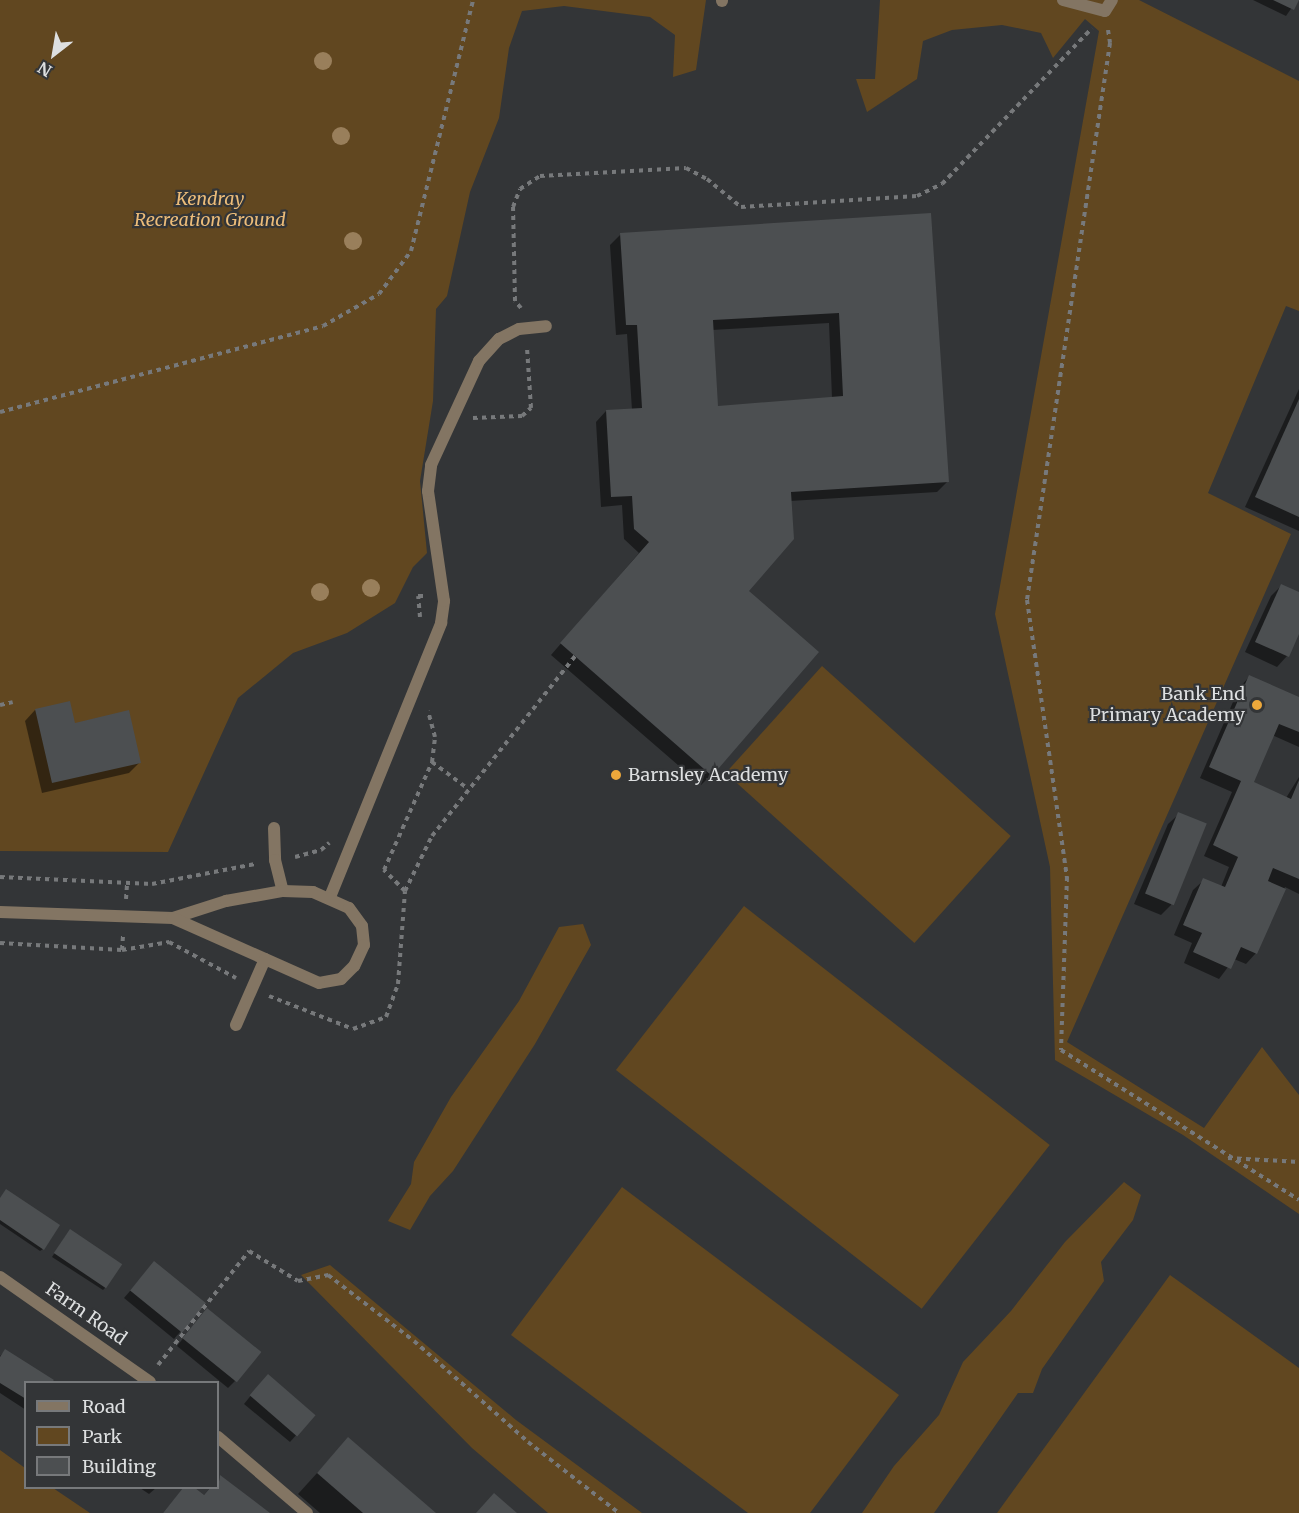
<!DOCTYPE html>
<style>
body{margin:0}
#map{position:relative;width:1299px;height:1513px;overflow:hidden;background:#333537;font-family:Merriweather,serif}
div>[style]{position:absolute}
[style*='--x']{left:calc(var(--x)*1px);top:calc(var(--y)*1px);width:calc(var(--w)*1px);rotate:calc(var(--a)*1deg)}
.green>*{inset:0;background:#614720;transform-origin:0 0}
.shadow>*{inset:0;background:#0007}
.building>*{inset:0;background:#4c4f51;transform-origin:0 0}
.path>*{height:4px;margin-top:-2px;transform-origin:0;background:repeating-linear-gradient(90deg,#77797b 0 4.5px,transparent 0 9px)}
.service>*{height:12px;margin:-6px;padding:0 6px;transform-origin:6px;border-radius:6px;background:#837563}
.minor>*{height:12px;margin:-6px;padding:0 6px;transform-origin:6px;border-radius:6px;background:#837563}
.trees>*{width:18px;height:18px;margin:-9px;border-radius:50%;background:#997f5b}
.dots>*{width:16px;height:16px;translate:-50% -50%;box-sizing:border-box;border:3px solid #333537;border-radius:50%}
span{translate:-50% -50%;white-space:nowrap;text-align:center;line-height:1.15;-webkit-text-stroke:4.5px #333537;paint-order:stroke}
.park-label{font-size:18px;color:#ecbc79;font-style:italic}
.poi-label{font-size:18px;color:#dddfe0}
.right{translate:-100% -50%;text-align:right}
.left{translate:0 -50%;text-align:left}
.street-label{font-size:18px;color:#dddfe0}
.legend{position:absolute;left:24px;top:1381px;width:195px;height:108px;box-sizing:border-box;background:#333537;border:2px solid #77797b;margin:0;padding:8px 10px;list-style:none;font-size:18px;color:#dddfe0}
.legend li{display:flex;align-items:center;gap:12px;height:30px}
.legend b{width:30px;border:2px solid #77797b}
.north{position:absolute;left:24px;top:24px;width:60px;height:60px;-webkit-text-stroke:4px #333537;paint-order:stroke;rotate:211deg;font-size:16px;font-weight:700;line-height:24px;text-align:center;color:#dddfe0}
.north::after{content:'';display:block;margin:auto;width:21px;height:27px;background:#dddfe0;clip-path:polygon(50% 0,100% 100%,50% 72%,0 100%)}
</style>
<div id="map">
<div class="green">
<i style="clip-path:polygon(0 0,706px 0,696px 70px,673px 77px,675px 35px,650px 17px,564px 6px,522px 11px,509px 48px,499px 118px,470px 192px,447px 296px,436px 309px,433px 401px,420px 481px,427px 553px,413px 567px,395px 603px,347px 633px,293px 653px,238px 698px,168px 852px,0 851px)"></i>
<i style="clip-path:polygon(880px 0,1139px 0,1299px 81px,1299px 311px,1286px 306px,1208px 493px,1291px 534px,1067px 1042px,1204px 1128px,1262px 1047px,1299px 1095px,1299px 1214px,1183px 1135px,1055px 1060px,1050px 867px,995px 614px,1099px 31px,1085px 19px,1053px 58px,1041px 33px,1002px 25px,952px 30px,923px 41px,917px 79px,867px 112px,856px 79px,875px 79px)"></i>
<i style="left:822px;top:666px;width:254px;height:144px;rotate:42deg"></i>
<i style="left:744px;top:906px;width:388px;height:208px;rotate:38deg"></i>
<i style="clip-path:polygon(583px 924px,591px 945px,535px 1044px,453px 1171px,430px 1196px,410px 1230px,388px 1221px,411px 1184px,414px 1162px,451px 1097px,519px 1001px,559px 927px)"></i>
<i style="clip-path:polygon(1124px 1182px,1141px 1195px,1133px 1220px,1101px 1262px,1104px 1281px,1042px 1369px,1033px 1393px,1018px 1393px,934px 1513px,862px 1513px,894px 1466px,939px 1415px,963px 1362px,1011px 1311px,1065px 1242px)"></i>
<i style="clip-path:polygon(622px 1187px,899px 1395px,810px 1513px,748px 1513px,511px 1335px)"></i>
<i style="clip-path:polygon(330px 1265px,516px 1420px,642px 1513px,548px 1513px,472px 1448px,301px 1275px)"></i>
<i style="clip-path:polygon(1170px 1275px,1299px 1368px,1299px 1513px,997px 1513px)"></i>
<i style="clip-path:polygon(0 1450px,25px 1468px,26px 1488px,53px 1488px,90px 1513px,0 1513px)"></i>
</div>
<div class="shadow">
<i style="clip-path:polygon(1253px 0,1297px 0,1286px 16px)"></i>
<i style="clip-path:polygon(evenodd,930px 215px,947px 482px,937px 492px,790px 501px,747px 591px,711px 775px,701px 785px,551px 655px,639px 553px,624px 539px,622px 505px,601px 507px,596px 422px,606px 411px,632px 410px,627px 334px,616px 335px,610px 245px,621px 234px,930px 215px,829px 323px,832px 398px,717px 407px,712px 330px,829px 323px)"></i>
<i style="clip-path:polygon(1299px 389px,1299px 531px,1245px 507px)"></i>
<i style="clip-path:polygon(1281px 586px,1299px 594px,1299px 630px,1287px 656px,1277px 667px,1245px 652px,1271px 596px)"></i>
<i style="clip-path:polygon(1249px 677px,1299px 699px,1299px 747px,1272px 735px,1252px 783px,1286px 798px,1299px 777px,1299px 894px,1285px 887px,1256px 953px,1246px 964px,1234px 959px,1219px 979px,1184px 963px,1192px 943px,1174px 935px,1193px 890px,1204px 880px,1221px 887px,1229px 867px,1204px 856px,1232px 792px,1200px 778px,1239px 688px)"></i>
<i style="clip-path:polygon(35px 710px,74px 725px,140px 762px,129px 773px,42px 793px,25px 721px)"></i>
<i style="clip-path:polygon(1179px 814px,1171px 905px,1161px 915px,1134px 904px,1168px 824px)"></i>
<i style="clip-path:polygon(0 1199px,43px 1249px,40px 1251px,0 1224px)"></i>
<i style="clip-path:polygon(67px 1234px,106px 1287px,103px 1290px,52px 1257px)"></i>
<i style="clip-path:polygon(148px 1270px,204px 1304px,174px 1339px,124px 1298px)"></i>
<i style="clip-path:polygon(200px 1317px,235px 1381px,228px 1388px,177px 1346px)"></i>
<i style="clip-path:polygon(5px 1351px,51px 1381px,26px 1382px,26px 1410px,0 1393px,0 1356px)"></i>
<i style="clip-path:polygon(261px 1383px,314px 1415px,290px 1442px,244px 1404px)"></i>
<i style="clip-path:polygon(348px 1439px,433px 1513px,320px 1513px,298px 1494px)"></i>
<i style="clip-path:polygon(220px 1476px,267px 1513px,163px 1513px,184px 1488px,192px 1488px,203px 1496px,210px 1488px,218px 1488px)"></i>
<i style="clip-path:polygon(140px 1488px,156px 1488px,149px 1494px)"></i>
</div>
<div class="building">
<i style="clip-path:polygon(1273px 0,1299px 0,1294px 10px)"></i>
<i style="clip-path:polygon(evenodd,931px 213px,949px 482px,791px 492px,794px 539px,749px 591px,819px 652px,712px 776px,560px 643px,649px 542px,634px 529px,632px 496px,611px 497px,606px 410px,642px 408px,637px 325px,626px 325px,620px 233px,931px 213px,839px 313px,843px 396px,718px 406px,713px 320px,839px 313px)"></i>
<i style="clip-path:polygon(1299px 399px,1299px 517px,1255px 497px)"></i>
<i style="clip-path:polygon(1281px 584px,1299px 592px,1299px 634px,1289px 657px,1255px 642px)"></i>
<i style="clip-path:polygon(1249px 675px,1299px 697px,1299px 732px,1279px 724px,1254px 782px,1291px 799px,1299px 780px,1299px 879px,1273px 868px,1268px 881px,1286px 889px,1257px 954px,1241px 947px,1231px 969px,1193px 952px,1202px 933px,1183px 925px,1203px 878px,1225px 887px,1238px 857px,1213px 845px,1241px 781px,1209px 767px)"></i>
<i style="clip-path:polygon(70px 701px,75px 723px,129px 710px,141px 763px,52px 783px,35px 709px)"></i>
<i style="left:1178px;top:812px;width:31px;height:88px;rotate:22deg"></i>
<i style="clip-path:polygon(6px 1189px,60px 1225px,44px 1250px,0 1220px,0 1198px)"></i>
<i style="left:70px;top:1229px;width:63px;height:29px;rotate:34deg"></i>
<i style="left:154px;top:1261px;width:67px;height:38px;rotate:39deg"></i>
<i style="left:207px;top:1308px;width:70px;height:39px;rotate:39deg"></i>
<i style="clip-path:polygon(5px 1349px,54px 1380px,52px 1382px,26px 1382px,26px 1399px,0 1383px,0 1357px)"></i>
<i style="left:268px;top:1374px;width:63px;height:28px;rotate:41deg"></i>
<i style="clip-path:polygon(348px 1437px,436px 1513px,363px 1513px,317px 1473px)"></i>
<i style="clip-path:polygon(220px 1475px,270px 1513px,163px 1513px,183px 1488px,195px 1488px,204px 1495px,210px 1488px,218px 1488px)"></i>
<i style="clip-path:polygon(494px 1493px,517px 1513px,476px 1513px)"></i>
</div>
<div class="path">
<i style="--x:1108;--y:30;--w:13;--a:81"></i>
<i style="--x:1110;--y:43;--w:563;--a:98.48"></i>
<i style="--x:1027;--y:600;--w:280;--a:81.8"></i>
<i style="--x:1067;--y:877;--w:173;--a:92"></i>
<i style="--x:1061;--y:1050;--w:281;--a:32.2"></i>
<i style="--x:521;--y:308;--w:9;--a:-131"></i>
<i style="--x:515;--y:301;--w:94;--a:-91.2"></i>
<i style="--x:513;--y:207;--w:19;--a:-69"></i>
<i style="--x:520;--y:189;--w:24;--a:-33"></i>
<i style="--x:540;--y:176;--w:146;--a:-3.1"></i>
<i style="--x:686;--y:168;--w:24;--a:28"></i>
<i style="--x:707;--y:179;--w:44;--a:39.5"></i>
<i style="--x:741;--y:207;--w:176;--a:-3.6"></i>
<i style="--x:917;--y:196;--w:28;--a:-26"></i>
<i style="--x:942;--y:184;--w:216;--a:-46.1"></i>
<i style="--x:0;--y:412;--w:334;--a:-14.9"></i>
<i style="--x:323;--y:326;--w:64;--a:-29.7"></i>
<i style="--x:379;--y:294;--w:54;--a:-53.3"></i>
<i style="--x:411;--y:251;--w:259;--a:-76.1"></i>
<i style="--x:473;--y:418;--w:49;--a:-2.3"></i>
<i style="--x:522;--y:416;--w:12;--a:-42"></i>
<i style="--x:531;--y:408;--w:61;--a:-93.8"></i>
<i style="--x:420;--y:617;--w:21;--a:-95"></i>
<i style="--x:418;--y:596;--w:7;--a:0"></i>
<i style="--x:0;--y:705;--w:13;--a:-13"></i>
<i style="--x:432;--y:762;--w:44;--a:36.6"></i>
<i style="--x:295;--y:857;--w:27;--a:-15"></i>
<i style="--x:321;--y:850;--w:11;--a:-41"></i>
<i style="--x:0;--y:877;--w:152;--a:2.6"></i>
<i style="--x:152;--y:884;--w:105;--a:-11"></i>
<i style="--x:405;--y:891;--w:30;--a:-135"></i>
<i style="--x:384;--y:870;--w:118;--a:-66"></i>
<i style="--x:432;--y:762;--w:25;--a:-83"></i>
<i style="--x:435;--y:737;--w:27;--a:-105"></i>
<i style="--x:126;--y:899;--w:16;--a:-86"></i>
<i style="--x:0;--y:943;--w:122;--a:3.3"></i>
<i style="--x:122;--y:950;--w:48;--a:-9.7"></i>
<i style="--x:169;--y:942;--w:76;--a:28.2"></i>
<i style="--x:122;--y:950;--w:14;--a:-86"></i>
<i style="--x:269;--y:996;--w:90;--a:21.4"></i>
<i style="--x:353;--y:1029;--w:35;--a:-20"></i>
<i style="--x:386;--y:1017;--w:35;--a:-70"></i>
<i style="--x:398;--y:984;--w:93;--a:-85.7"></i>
<i style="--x:405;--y:891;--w:61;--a:-63.9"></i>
<i style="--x:432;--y:836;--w:230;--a:-51.5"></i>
<i style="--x:1228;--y:1158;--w:71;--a:3.2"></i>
<i style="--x:158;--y:1365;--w:146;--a:-51.4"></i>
<i style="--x:249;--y:1251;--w:57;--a:31.5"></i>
<i style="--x:298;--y:1281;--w:31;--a:-11"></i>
<i style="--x:328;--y:1275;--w:108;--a:37.5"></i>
<i style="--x:414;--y:1341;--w:152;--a:41.5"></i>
<i style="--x:528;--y:1442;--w:115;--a:38"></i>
</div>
<div class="service">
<i style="--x:1063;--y:0;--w:43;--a:14.7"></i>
<i style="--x:1105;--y:11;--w:13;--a:-58"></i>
<i style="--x:722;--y:1;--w:1;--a:-90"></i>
<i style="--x:274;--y:828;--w:32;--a:88"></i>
<i style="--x:275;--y:860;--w:32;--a:76"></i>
<i style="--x:330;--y:897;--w:296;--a:-67.9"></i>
<i style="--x:441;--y:623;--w:22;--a:-82"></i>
<i style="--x:444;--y:601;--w:111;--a:-98.3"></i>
<i style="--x:428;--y:491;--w:26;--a:-83"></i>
<i style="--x:431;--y:465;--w:115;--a:-65.2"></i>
<i style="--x:479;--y:361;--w:30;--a:-48"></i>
<i style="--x:499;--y:339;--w:22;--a:-27"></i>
<i style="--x:519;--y:329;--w:27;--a:-6"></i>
<i style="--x:0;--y:912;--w:173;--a:2"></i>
<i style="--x:173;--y:918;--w:56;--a:-17.8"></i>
<i style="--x:226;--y:901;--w:58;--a:-10"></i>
<i style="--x:283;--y:891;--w:30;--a:2"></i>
<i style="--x:313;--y:892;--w:39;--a:24"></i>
<i style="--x:349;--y:908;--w:22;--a:54"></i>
<i style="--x:362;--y:926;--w:19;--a:84"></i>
<i style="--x:364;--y:945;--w:23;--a:115"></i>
<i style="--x:354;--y:966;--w:18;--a:135"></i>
<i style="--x:341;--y:979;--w:22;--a:170"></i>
<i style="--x:319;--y:983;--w:160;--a:-156"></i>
<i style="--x:236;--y:1025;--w:72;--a:-66.3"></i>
</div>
<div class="minor">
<i style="--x:0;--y:1277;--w:183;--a:35"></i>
<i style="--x:218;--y:1437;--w:117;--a:40.5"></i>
</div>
<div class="trees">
<i style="left:323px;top:61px"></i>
<i style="left:341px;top:136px"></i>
<i style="left:353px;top:241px"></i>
<i style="left:371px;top:588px"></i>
<i style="left:320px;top:592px"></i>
</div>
<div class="dots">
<i style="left:1257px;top:705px;background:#eda83b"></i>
<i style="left:616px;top:775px;background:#eda83b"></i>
</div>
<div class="park-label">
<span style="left:210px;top:210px">Kendray<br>Recreation Ground</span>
</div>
<div class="poi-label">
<span class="right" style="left:1245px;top:705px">Bank End<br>Primary Academy</span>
<span class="left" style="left:628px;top:775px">Barnsley Academy</span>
</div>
<div class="street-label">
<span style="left:86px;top:1314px;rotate:35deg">Farm Road</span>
</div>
<ul class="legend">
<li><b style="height:8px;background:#837563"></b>Road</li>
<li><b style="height:16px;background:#614720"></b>Park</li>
<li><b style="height:16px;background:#4c4f51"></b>Building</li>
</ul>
<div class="north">N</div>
</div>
